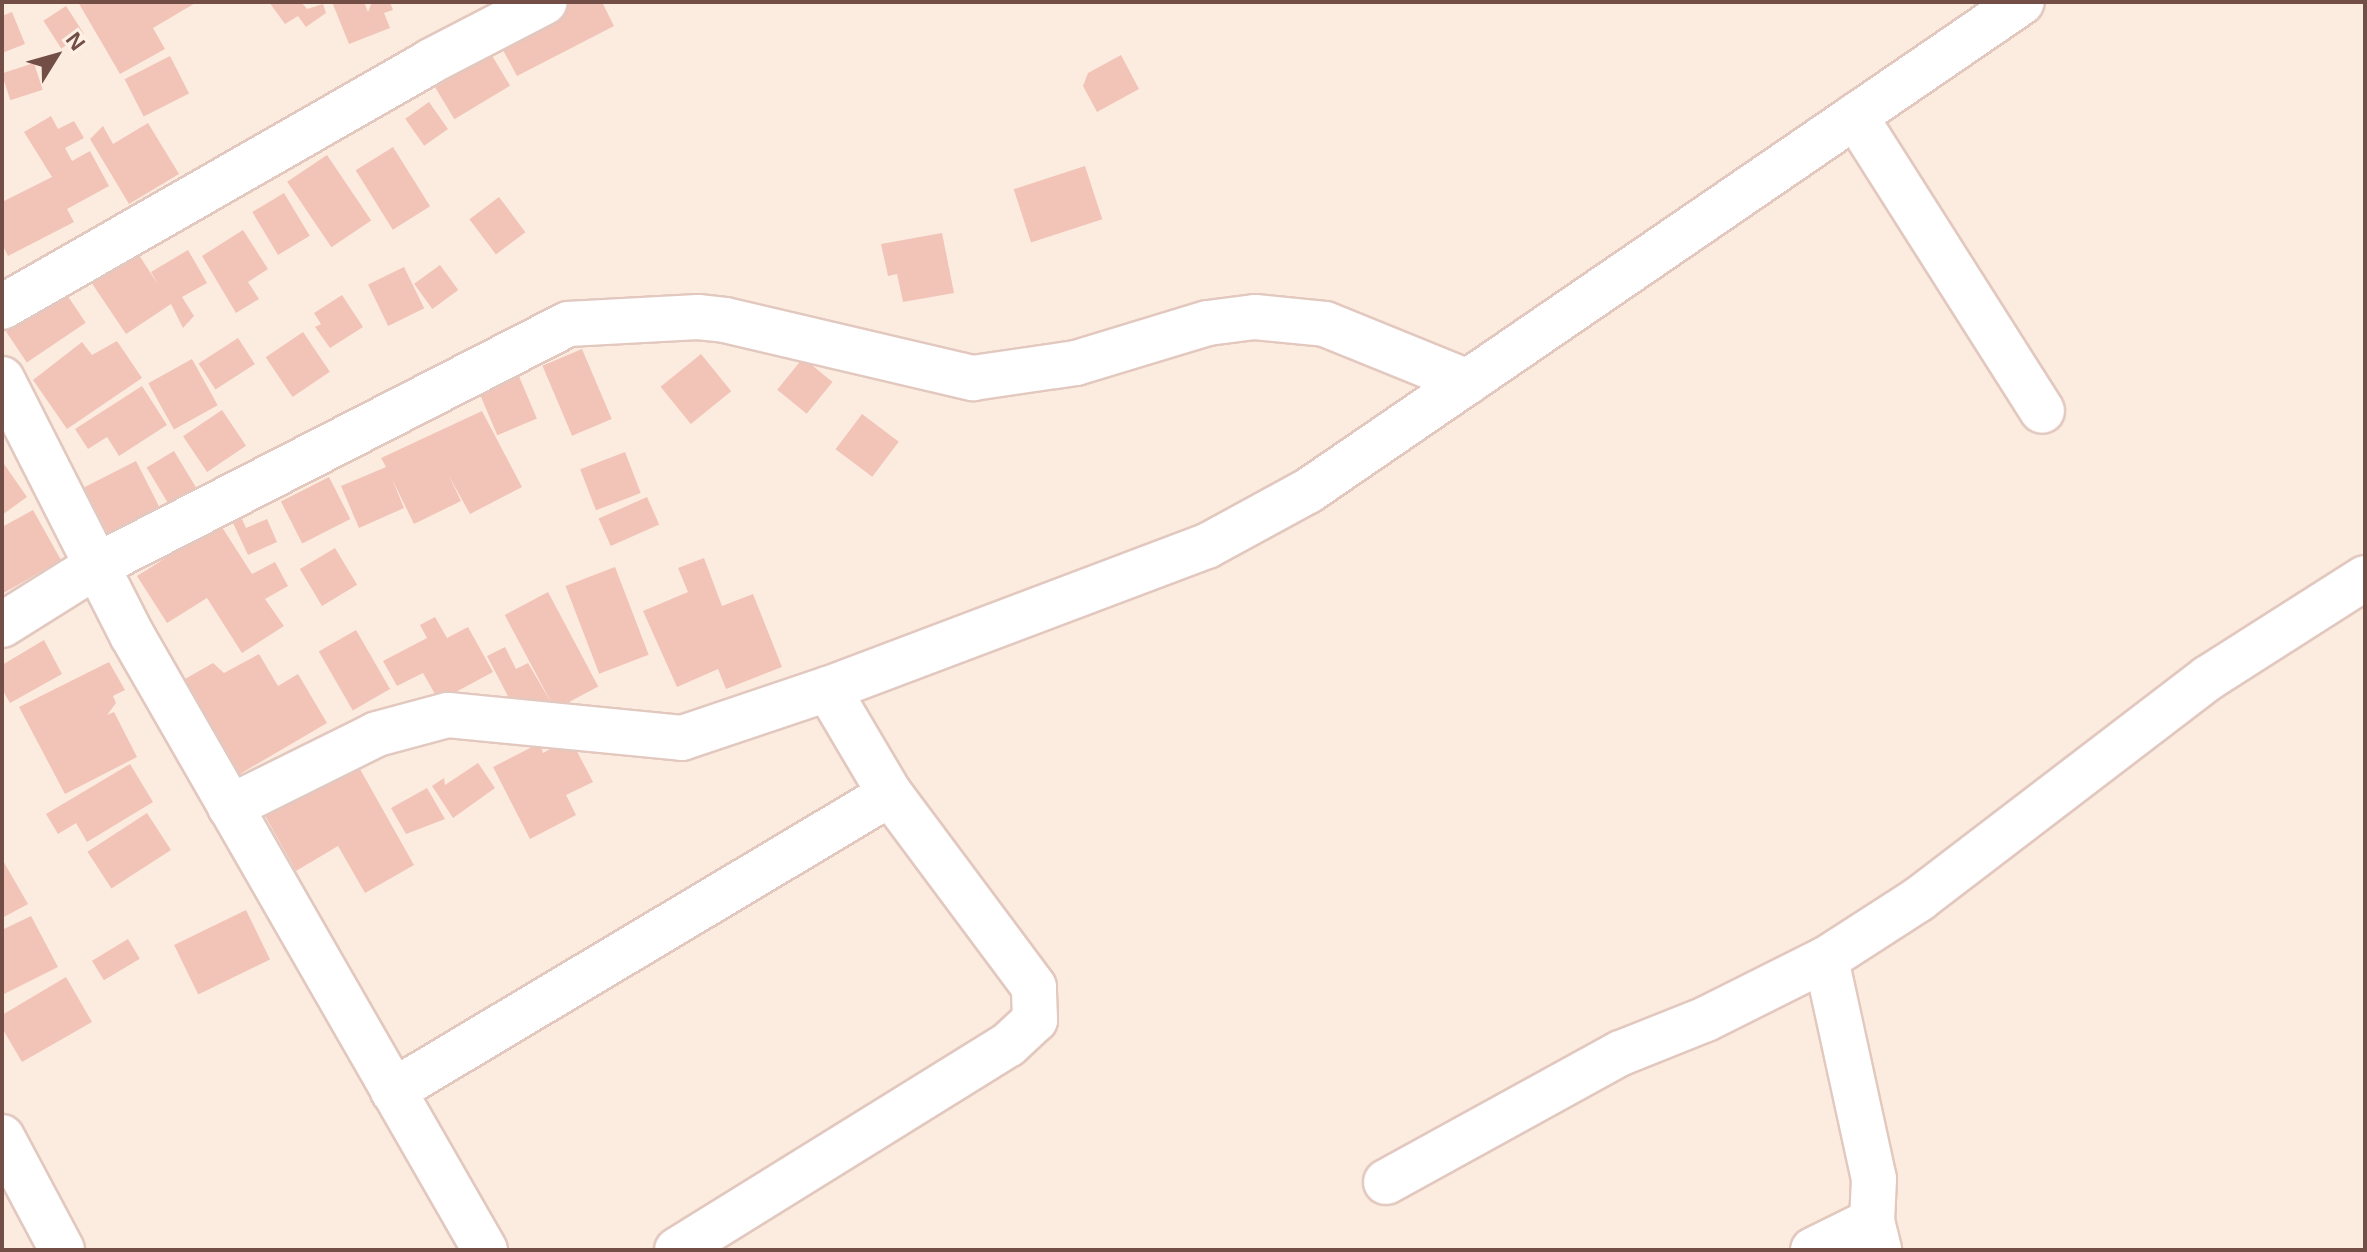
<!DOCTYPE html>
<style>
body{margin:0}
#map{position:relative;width:2367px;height:1252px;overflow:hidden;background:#fcece0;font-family:Arial,sans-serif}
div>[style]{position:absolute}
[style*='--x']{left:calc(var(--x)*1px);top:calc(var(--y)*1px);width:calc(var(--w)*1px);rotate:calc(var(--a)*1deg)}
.building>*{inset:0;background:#f2c3b7;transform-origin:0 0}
.roads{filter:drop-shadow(2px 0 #e2c8bf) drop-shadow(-2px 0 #e2c8bf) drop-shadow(0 2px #e2c8bf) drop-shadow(0 -2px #e2c8bf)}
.minor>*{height:44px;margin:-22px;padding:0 22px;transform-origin:22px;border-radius:22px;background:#fff}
span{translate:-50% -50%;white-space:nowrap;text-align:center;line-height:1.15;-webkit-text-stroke:8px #fff0e6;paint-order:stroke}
.frame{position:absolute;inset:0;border:4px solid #734e47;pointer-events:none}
.north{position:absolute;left:16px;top:16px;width:80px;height:80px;-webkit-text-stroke:6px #fff0e6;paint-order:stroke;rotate:53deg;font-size:22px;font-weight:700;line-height:32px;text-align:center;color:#734e47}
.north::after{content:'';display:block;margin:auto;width:28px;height:36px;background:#734e47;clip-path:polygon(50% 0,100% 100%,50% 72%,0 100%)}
</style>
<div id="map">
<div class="building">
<i style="clip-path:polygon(78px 2px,197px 2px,153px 28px,165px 49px,120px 74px)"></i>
<i style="clip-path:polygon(269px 2px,301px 2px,307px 9px,323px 4px,326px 13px,306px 27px,298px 16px,285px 24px)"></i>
<i style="clip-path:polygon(332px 2px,364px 2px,368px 12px,372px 2px,390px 2px,393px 10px,384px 13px,390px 28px,349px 44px)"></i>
<i style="clip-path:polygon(570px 2px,602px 2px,614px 26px,517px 76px,497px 39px)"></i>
<i style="left:66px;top:6px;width:33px;height:27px;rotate:57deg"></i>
<i style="clip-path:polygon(12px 12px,25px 44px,2px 53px,2px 16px)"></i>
<i style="left:491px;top:54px;width:37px;height:65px;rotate:59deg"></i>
<i style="clip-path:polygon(1121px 55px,1139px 89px,1097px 112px,1083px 86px,1088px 73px)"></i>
<i style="left:170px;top:56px;width:42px;height:51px;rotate:63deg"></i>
<i style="left:34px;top:63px;width:28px;height:34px;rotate:72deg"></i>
<i style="left:429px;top:102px;width:33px;height:29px;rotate:55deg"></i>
<i style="clip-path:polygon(51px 116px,58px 129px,74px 121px,84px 138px,65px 148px,72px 161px,90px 151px,109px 186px,67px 209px,74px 222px,8px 256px,2px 244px,2px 202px,52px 177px,24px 132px)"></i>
<i style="clip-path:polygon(148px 123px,179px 174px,129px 204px,90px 139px,103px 126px,113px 144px)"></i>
<i style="left:393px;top:147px;width:70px;height:44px;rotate:58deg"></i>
<i style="left:327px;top:155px;width:79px;height:48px;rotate:56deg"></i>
<i style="left:1085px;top:166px;width:56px;height:75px;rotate:72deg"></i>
<i style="left:284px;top:193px;width:50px;height:37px;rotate:59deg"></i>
<i style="left:499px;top:197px;width:44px;height:37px;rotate:53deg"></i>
<i style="clip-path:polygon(243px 230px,268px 269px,248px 282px,259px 299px,236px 313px,202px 256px)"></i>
<i style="clip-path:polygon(942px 233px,954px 293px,903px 302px,897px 274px,888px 276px,881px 244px)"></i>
<i style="clip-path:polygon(188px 250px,207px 283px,182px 297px,194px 316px,183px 328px,171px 304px,126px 334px,91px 282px,137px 252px,159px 286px,151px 272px)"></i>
<i style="left:440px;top:265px;width:31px;height:32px;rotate:54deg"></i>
<i style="left:404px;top:267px;width:46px;height:40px;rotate:64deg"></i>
<i style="left:65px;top:292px;width:37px;height:71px;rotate:56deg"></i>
<i style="clip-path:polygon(342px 295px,363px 327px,330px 348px,315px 327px,321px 324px,314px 313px)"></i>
<i style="left:303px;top:332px;width:48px;height:45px;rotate:56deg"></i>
<i style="left:238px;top:338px;width:31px;height:47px;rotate:57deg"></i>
<i style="clip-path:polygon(117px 341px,142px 378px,67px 429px,33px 380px,82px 342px,92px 355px)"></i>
<i style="left:582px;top:349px;width:76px;height:43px;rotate:67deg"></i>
<i style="left:701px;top:354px;width:48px;height:52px;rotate:51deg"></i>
<i style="left:803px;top:358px;width:38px;height:41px;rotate:39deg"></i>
<i style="left:192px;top:359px;width:53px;height:50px;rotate:61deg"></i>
<i style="left:515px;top:367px;width:56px;height:43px;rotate:67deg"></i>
<i style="clip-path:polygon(142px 386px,167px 425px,119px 456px,107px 437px,88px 449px,75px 429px)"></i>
<i style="left:222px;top:410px;width:43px;height:47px;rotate:56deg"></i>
<i style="clip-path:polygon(482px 411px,522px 487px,470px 514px,449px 476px,461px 501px,414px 524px,392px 479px,404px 508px,359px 528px,341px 486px,386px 467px,381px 458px)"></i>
<i style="left:862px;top:414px;width:46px;height:44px;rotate:37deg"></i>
<i style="left:174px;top:451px;width:43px;height:32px;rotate:59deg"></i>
<i style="left:625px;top:452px;width:44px;height:48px;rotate:69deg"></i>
<i style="left:136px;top:461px;width:51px;height:58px;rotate:63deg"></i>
<i style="clip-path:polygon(4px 464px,27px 497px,2px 515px,2px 466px)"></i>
<i style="left:329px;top:477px;width:47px;height:54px;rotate:63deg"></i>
<i style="left:647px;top:497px;width:30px;height:53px;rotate:66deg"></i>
<i style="clip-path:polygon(33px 510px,61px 560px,2px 594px,2px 527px)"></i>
<i style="clip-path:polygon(242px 519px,246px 528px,267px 519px,277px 542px,248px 555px,233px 523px)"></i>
<i style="clip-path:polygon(220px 524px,252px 574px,275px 562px,288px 586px,265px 599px,284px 626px,242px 653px,207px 598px,167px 623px,137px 576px)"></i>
<i style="left:335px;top:548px;width:43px;height:41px;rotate:59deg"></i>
<i style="clip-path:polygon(704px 558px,722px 606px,753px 594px,782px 667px,726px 689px,718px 669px,677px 687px,643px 611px,688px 592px,678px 568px)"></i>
<i style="left:615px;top:567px;width:94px;height:53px;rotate:69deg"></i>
<i style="left:548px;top:592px;width:107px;height:49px;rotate:62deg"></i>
<i style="clip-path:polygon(435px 617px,447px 638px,468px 627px,493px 672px,439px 701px,423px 673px,397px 686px,383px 661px,427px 638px,420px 625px)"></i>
<i style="left:356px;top:630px;width:68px;height:43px;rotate:60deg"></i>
<i style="clip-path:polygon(44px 640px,62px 674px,10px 703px,2px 689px,2px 665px)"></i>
<i style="clip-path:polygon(505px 647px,516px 669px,528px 663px,552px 704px,520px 719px,487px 656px)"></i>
<i style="clip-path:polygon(259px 654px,278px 686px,298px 674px,327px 723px,240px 774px,185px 679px,213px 663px,224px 673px)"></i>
<i style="clip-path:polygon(109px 662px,125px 690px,113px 696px,116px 703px,107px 715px,114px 712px,137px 757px,65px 794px,19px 707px)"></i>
<i style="clip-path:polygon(570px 738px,593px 782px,566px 795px,576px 815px,530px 839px,493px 767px,540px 743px,543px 753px)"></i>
<i style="clip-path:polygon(356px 762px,414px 865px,365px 893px,338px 846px,296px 871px,264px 814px)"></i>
<i style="clip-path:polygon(478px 763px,495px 788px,453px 818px,432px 786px,444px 778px,445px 785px)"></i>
<i style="clip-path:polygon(130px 764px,153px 802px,87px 842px,76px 823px,58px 834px,46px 814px)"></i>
<i style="clip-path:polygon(427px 788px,445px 819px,406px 834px,391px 808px)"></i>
<i style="left:147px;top:813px;width:44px;height:71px;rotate:57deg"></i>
<i style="clip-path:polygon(2px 859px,28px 904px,2px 918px)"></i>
<i style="left:246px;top:910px;width:55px;height:80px;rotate:64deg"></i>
<i style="clip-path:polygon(31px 916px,58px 967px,2px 995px,2px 930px)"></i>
<i style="left:128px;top:939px;width:23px;height:42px;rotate:59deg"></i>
<i style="clip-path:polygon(66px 977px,92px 1022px,22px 1062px,2px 1028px,2px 1015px)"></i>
</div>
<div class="roads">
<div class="minor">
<i style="--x:1855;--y:116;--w:349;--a:57.6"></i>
<i style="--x:2;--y:307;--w:495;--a:-29.8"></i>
<i style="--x:431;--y:61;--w:128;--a:-27.4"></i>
<i style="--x:2;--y:379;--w:287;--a:63.1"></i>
<i style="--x:132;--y:635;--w:709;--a:60.14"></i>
<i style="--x:2;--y:625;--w:111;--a:-32.1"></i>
<i style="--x:96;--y:566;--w:530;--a:-27.14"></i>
<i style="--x:568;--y:324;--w:130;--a:-3.1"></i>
<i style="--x:698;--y:317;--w:27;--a:6"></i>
<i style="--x:725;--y:320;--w:255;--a:13.2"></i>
<i style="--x:973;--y:378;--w:104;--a:-8.3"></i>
<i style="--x:1076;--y:363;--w:138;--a:-16.9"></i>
<i style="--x:1208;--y:323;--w:47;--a:-7.3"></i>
<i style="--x:1255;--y:317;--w:70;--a:5.7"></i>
<i style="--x:1325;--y:324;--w:154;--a:22.1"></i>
<i style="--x:230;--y:807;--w:164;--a:-26.4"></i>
<i style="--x:377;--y:734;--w:73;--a:-15"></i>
<i style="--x:448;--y:715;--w:235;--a:5.6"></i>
<i style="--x:682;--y:738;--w:154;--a:-18.6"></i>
<i style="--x:828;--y:689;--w:405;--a:-20.7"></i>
<i style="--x:1207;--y:546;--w:115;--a:-28.6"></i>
<i style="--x:1308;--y:491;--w:865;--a:-34.41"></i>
<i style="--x:1826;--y:959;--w:225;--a:77.7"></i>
<i style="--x:1874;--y:1179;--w:42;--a:92.7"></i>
<i style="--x:1872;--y:1221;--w:30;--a:76"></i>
<i style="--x:393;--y:1091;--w:579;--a:-30.86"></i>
<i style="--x:890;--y:794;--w:122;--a:-120.6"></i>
<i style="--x:2;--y:1137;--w:128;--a:62"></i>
<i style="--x:1386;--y:1182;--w:268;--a:-28.8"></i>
<i style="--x:1621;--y:1053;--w:92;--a:-21.8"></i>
<i style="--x:1706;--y:1019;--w:134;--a:-26.6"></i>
<i style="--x:1826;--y:959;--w:111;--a:-32.8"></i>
<i style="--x:1919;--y:899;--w:364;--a:-37.4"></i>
<i style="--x:2208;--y:678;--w:186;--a:-32.5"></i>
<i style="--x:677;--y:1250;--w:389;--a:-31.8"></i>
<i style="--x:1008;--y:1045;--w:37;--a:-43"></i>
<i style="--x:1035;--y:1020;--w:33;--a:-92"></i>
<i style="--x:1034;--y:987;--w:241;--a:-126.7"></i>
<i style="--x:1813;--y:1250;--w:66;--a:-26.2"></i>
</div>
</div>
<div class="frame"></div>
<div class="north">N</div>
</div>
